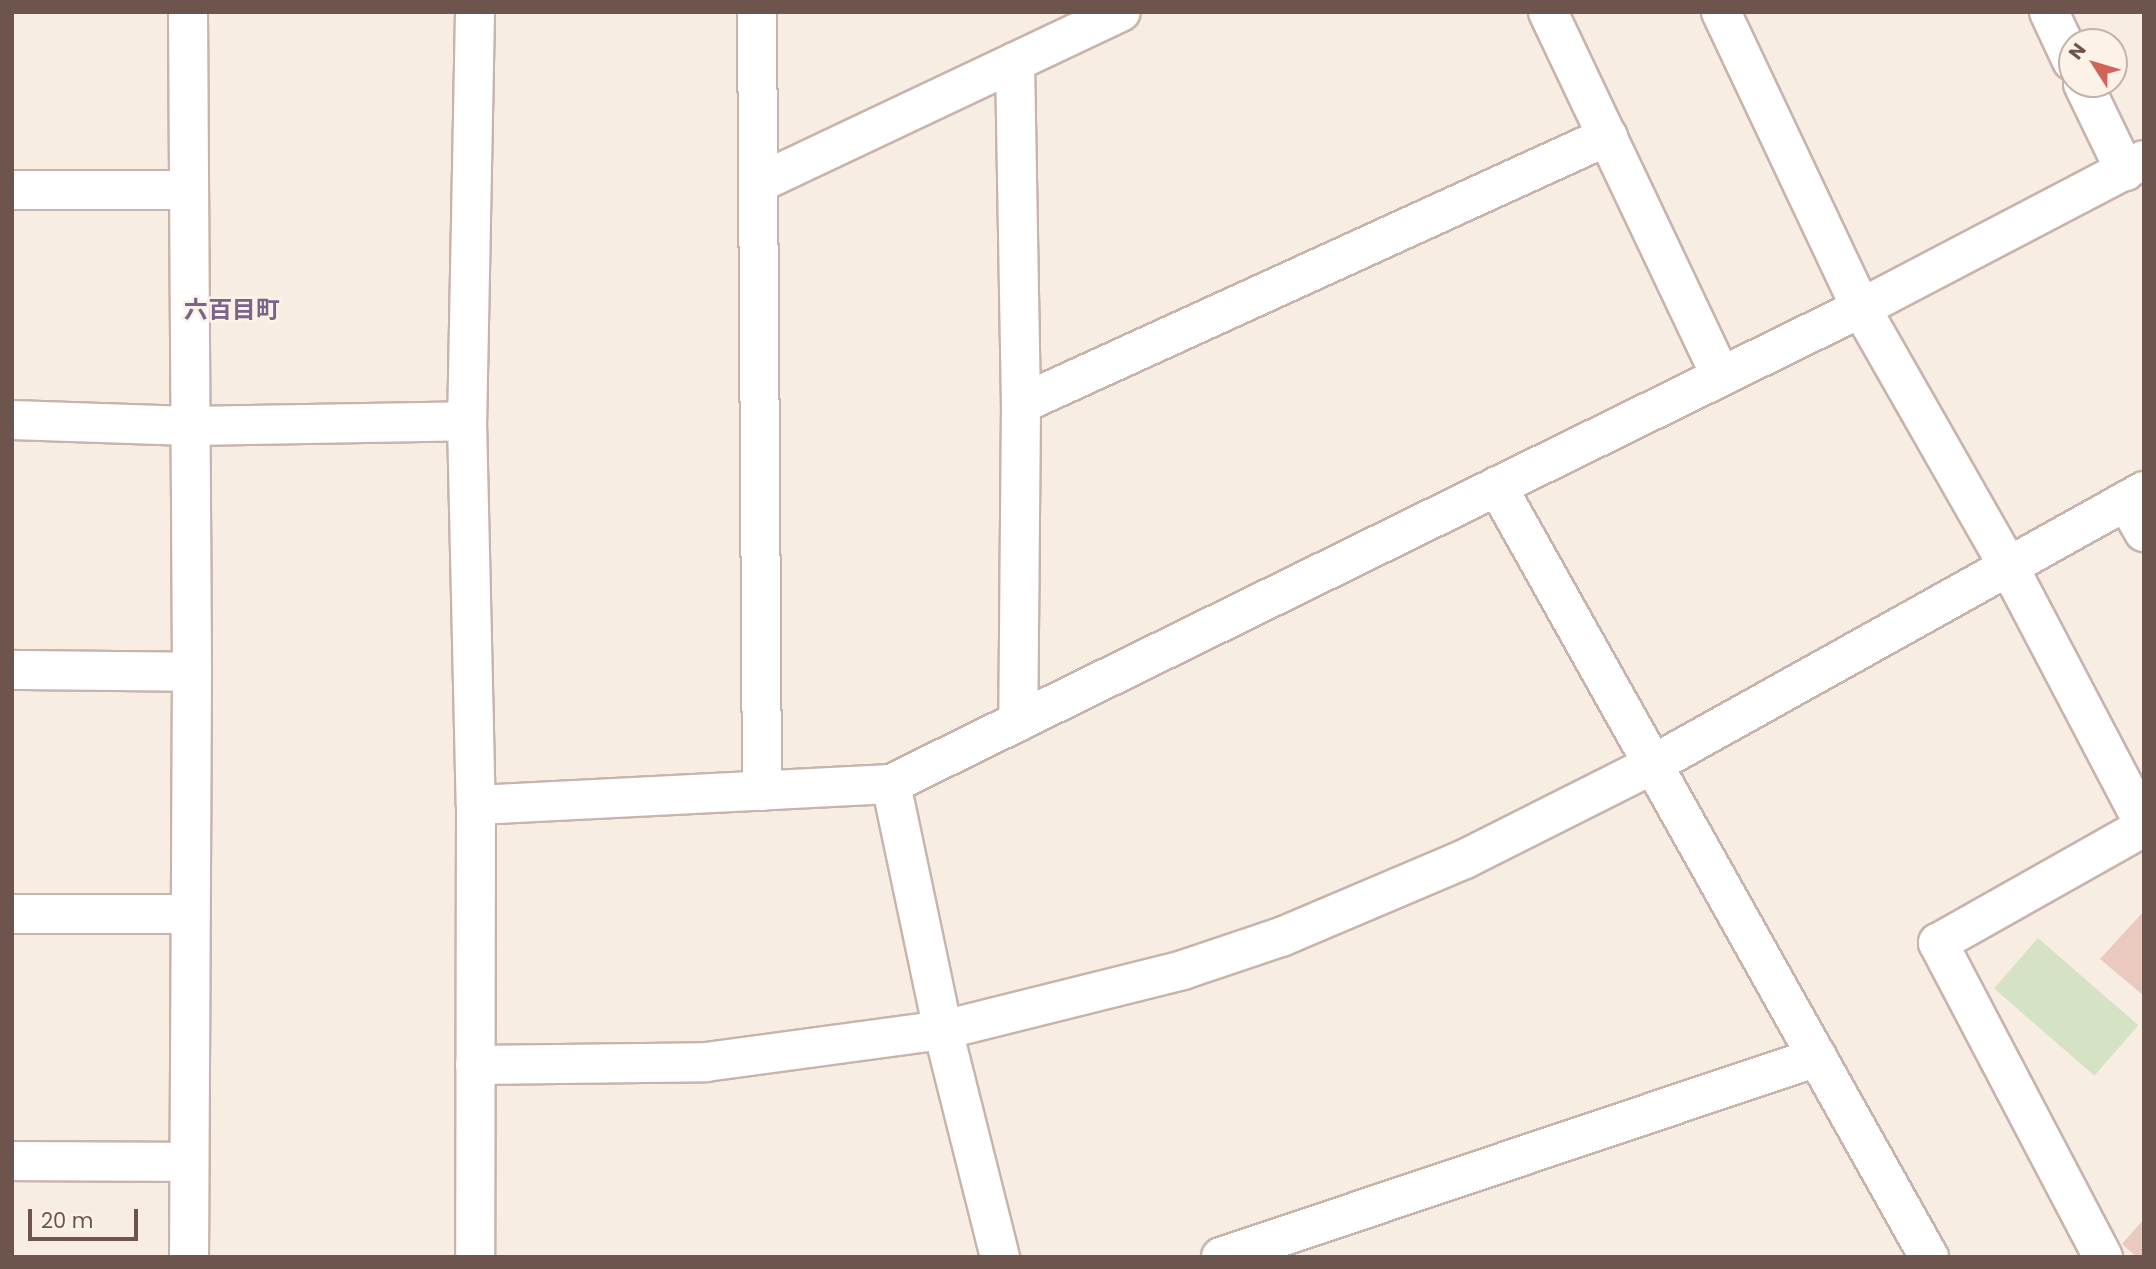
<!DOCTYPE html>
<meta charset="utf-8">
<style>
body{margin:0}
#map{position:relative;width:2156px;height:1269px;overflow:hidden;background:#f8ede3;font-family:Poppins,"Noto Sans JP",sans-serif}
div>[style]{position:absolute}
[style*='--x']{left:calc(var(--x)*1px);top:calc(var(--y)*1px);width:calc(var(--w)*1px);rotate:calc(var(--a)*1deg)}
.green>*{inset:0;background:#d5e3c4;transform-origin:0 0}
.building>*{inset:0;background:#eacabf}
.roads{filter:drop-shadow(2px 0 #c7b4ac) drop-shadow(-2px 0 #c7b4ac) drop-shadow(0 2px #c7b4ac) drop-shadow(0 -2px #c7b4ac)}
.minor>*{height:38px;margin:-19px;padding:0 19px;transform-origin:19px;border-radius:19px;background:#fff}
span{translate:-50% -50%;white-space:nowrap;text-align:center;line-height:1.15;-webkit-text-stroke:5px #fcf2e8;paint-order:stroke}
.quarter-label{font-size:24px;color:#786589;font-weight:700}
.frame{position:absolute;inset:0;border:14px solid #6d544d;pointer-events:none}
.north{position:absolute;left:2058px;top:28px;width:70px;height:70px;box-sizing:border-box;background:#fcf2e8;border:2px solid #c3b3aa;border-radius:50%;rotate:307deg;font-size:19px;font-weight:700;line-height:28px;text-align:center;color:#6d544d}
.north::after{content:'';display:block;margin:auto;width:24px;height:32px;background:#d26358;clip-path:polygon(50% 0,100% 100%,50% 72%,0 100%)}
.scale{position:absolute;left:28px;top:1209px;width:110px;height:32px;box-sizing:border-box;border:4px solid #6d544d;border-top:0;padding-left:9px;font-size:21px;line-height:24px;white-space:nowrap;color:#6d544d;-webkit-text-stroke:5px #fcf2e8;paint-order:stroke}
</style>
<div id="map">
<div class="green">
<i style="left:2038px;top:938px;width:133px;height:67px;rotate:41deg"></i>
</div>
<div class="building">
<i style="clip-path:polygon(2144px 911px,2144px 996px,2100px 959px)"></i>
<i style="clip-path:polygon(2144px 1219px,2144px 1257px,2137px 1257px,2122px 1244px)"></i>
</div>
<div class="roads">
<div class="minor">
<i style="--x:188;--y:12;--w:660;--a:89.65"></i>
<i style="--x:192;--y:672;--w:585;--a:90.29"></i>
<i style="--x:475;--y:12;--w:409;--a:91.1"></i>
<i style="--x:467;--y:421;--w:384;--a:88.7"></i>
<i style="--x:476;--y:805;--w:452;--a:90.1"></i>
<i style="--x:757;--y:12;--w:779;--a:89.63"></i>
<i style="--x:1548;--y:12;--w:403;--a:64.6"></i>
<i style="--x:1721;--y:12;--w:327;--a:64.7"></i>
<i style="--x:1861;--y:308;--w:298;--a:60.3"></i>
<i style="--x:2009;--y:567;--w:290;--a:62.3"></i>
<i style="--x:2049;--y:12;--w:54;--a:64.9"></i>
<i style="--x:1015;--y:62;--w:342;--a:89"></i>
<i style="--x:1021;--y:404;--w:318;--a:90.5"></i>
<i style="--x:2083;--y:84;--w:97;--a:64.2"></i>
<i style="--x:759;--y:183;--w:400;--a:-25.3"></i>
<i style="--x:12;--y:190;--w:177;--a:0"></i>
<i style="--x:1021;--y:404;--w:645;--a:-24.54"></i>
<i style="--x:12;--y:420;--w:178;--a:1.9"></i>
<i style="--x:190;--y:426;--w:277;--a:-1"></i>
<i style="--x:1497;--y:486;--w:884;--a:60.74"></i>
<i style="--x:2126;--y:501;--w:36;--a:60"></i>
<i style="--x:12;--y:670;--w:180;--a:0.6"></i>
<i style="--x:891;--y:784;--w:251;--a:78.1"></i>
<i style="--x:943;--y:1030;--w:234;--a:75.9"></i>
<i style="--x:476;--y:805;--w:416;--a:-2.9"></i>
<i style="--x:891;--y:784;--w:1080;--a:-26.14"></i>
<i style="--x:1861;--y:308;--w:319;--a:-27.6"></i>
<i style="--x:12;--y:914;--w:178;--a:0"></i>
<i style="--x:475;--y:1065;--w:231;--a:-0.7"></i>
<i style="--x:706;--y:1062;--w:239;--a:-7.7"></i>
<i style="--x:943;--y:1030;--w:247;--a:-14"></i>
<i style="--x:1183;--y:970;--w:103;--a:-18.6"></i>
<i style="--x:1281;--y:937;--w:200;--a:-23"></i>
<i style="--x:1465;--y:859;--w:209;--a:-26.7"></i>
<i style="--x:1652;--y:765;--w:563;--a:-29.11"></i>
<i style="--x:12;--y:1161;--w:177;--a:0.3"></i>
<i style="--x:1221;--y:1257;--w:629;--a:-18.55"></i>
<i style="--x:2103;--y:1257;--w:355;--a:-117.7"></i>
<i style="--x:1938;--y:943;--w:236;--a:-29.4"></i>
</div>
</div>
<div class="quarter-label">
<span style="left:232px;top:310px">六百目町</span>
</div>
<div class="frame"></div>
<div class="north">N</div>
<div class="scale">20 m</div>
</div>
